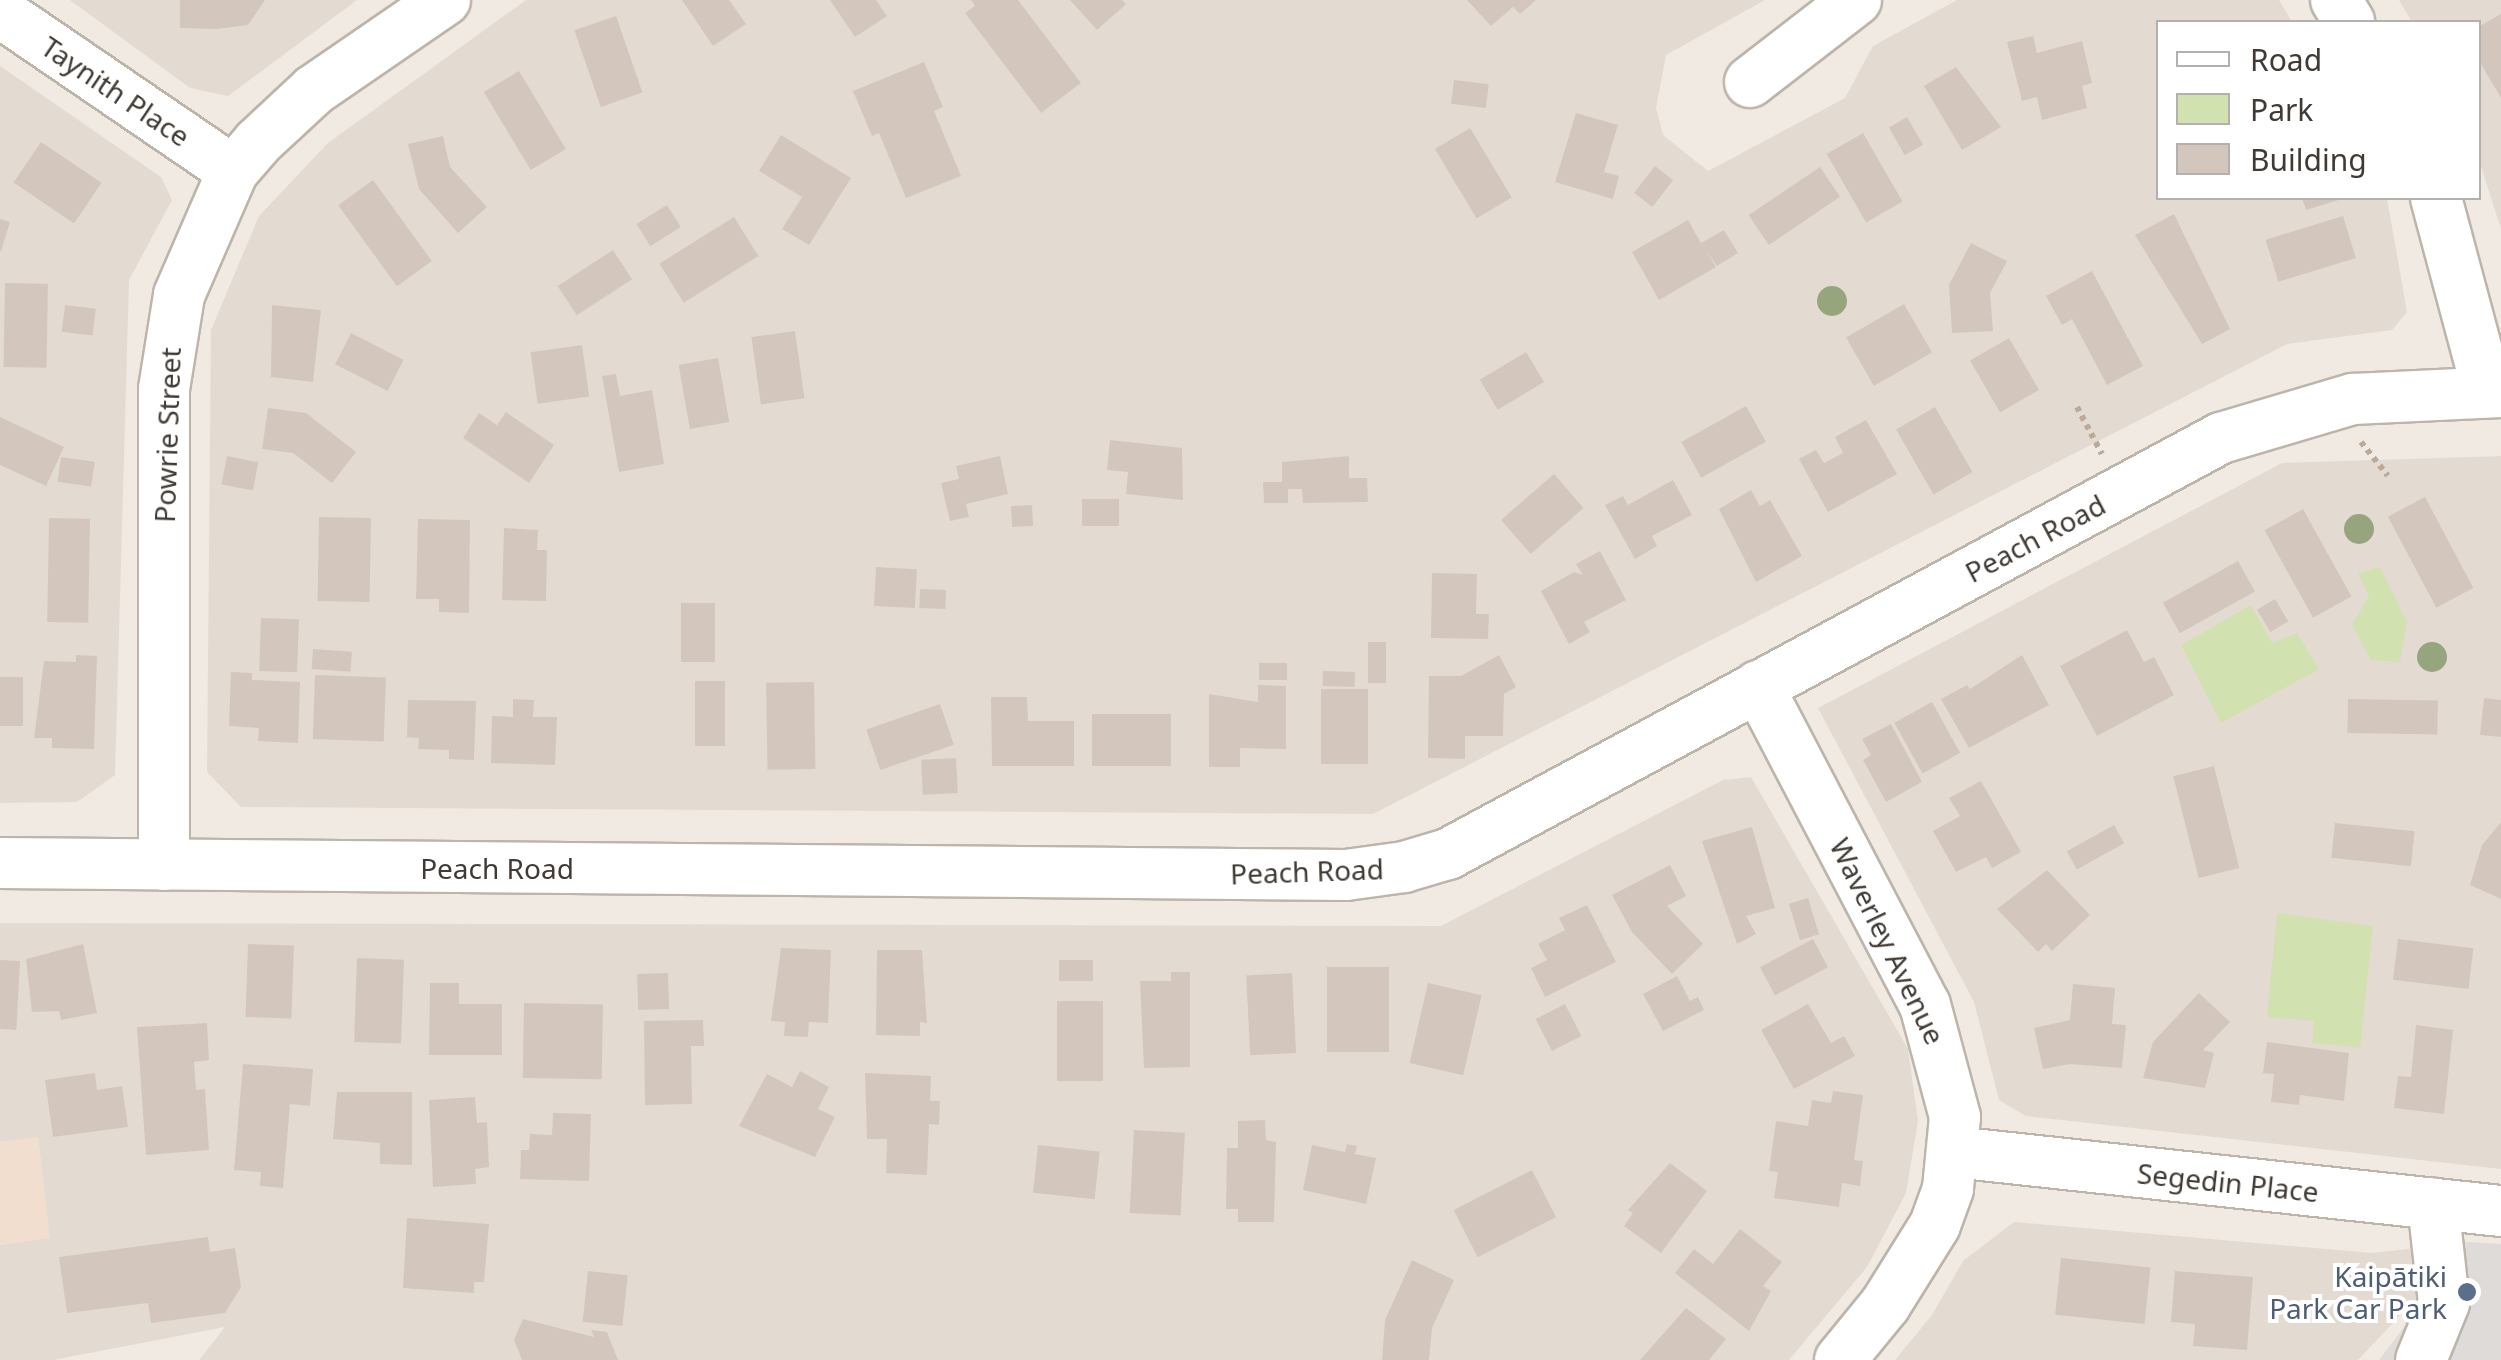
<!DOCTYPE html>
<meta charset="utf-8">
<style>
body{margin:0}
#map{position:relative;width:2501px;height:1360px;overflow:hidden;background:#f0eae3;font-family:"Noto Sans",sans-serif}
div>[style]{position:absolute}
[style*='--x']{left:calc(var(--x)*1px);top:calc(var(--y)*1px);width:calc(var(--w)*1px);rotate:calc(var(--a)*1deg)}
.residential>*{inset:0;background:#e3dbd2}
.commercial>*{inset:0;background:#f1decf}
.green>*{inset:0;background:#d1e1af}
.parking>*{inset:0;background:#dedbd8}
.building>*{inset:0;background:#d3c7bd;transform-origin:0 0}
.path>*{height:6px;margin-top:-3px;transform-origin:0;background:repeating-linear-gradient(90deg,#ba9 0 5px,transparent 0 10px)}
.roads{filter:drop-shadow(2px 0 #bdb4aa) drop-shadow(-2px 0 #bdb4aa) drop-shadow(0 2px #bdb4aa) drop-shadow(0 -2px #bdb4aa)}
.minor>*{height:50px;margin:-25px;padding:0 25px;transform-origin:25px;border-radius:25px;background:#fff}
.trees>*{width:30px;height:30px;margin:-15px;border-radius:50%;background:#97a57f}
.dots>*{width:28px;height:28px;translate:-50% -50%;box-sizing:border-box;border:5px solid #fff;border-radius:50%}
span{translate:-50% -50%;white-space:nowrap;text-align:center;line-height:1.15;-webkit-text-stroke:8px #fff;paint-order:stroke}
.street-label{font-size:28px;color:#413a34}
.service-label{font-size:28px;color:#4e5e75}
.right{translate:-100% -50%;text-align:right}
.legend{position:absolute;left:2156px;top:20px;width:325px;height:180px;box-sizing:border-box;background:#fff;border:2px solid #b3b0ae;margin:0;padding:12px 18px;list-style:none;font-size:30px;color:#413a34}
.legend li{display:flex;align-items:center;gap:20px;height:50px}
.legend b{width:50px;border:2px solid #b3b0ae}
</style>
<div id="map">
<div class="residential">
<i style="clip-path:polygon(70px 0,357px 0,228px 96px,190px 88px)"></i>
<i style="clip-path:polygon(526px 0,1765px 0,1666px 55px,1656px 108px,1663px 135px,1708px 171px,1845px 98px,1873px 46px,1957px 0,2279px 0,2292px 22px,2158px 22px,2158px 198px,2387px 198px,2407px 312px,2392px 330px,2287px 344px,1373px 814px,241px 807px,207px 772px,211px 330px,259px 216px,328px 143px)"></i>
<i style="clip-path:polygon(2399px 0,2501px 0,2501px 229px,2479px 160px,2478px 22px,2412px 22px)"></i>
<i style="clip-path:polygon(0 66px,161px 177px,172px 200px,129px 280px,115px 775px,77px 802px,0 803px)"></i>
<i style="clip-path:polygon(2501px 456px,2501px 1169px,2026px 1116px,1999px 1100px,1974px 1002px,1818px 708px,2282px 463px)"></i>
<i style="clip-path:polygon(1751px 777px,1908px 1049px,1918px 1121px,1906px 1193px,1867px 1267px,1789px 1360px,199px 1360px,225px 1327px,53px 1360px,0 1360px,0 1245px,49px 1237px,38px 1138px,0 1142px,0 923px,1441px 926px,1723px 780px)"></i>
<i style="clip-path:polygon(2014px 1222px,2372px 1253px,2469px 1242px,2358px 1360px,1895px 1360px,1932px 1315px,1963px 1261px)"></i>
</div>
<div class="commercial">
<i style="clip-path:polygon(38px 1137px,50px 1238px,0 1245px,0 1142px)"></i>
</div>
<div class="green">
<i style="clip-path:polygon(2380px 567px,2407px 622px,2400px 662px,2371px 660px,2352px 625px,2369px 596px,2358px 574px)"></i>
<i style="clip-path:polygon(2251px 605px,2272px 643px,2297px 633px,2319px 669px,2221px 723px,2181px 645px)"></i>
<i style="clip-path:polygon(2277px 913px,2373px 926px,2360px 1047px,2312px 1043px,2314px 1021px,2267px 1017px)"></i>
</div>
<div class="parking">
<i style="clip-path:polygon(2469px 1242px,2501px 1244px,2501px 1360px,2379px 1360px)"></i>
</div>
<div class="building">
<i style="clip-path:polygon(180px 0,265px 0,248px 25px,217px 29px,180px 28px)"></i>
<i style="clip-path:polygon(682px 0,729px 0,746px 24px,713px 46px)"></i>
<i style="clip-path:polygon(830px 0,876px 0,887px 16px,855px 37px)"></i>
<i style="clip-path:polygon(971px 0,1018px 0,1081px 83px,1041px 113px,965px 13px,975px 6px)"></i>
<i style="clip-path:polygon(1070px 0,1122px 0,1126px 4px,1097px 30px)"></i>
<i style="clip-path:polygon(1467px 0,1536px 0,1520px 14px,1513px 7px,1491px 26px)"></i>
<i style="clip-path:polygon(2501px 14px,2501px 98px,2478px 59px,2478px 27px)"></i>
<i style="left:616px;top:16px;width:81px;height:44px;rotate:71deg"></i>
<i style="clip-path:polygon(2033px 36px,2037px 53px,2082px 41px,2092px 83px,2082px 86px,2087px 108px,2042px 120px,2037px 97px,2022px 101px,2007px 42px)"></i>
<i style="clip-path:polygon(924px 62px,943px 107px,934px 111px,961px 176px,906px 198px,879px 133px,872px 136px,853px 91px)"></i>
<i style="clip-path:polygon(1956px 67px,2001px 127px,1962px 150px,1924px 86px)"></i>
<i style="left:519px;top:71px;width:91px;height:41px;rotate:59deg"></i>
<i style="left:1454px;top:80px;width:35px;height:24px;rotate:7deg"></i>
<i style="clip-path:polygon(1576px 113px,1618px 125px,1604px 172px,1619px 176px,1613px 199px,1555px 182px)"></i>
<i style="left:1907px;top:117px;width:32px;height:21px;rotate:60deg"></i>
<i style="left:1470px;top:128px;width:81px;height:41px;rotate:59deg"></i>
<i style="left:1863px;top:133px;width:79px;height:42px;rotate:60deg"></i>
<i style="clip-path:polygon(781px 135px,851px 178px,809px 245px,782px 229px,802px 197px,759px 171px)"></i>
<i style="clip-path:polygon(443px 136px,450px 167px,487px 207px,458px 233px,419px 189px,408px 144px)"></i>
<i style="left:41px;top:142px;width:73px;height:49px;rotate:34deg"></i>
<i style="left:1655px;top:166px;width:23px;height:34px;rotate:38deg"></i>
<i style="left:1820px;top:167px;width:36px;height:86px;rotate:56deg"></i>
<i style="left:373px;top:180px;width:100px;height:43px;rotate:54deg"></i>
<i style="clip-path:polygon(2302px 198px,2345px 198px,2306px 210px)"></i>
<i style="left:667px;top:205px;width:26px;height:36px;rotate:58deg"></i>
<i style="clip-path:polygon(2174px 214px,2230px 329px,2202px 344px,2135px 235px)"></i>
<i style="left:2343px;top:216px;width:44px;height:81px;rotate:73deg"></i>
<i style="left:734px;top:217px;width:46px;height:88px;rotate:58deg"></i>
<i style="clip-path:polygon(0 219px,10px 222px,1px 251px,0 251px)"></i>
<i style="clip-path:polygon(1688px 220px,1701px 243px,1724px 230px,1738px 253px,1717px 266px,1706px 250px,1716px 267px,1659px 300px,1632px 252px)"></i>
<i style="clip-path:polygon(1971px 243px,2007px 261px,1990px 293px,1993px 331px,1952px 333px,1949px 285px)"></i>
<i style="left:613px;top:250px;width:35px;height:66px;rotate:57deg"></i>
<i style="clip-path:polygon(2092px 271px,2143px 366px,2107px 385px,2072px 319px,2062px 325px,2046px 296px)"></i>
<i style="left:5px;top:283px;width:43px;height:84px;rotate:1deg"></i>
<i style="left:1904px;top:304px;width:56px;height:67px;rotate:60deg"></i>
<i style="left:65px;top:305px;width:31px;height:27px;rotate:7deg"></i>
<i style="clip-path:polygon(272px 305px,321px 310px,313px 382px,271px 377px)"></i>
<i style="left:795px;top:331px;width:68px;height:44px;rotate:82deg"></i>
<i style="left:351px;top:333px;width:59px;height:35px;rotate:27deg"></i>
<i style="left:2009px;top:338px;width:60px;height:45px;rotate:60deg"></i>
<i style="left:582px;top:345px;width:52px;height:52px;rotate:82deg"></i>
<i style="left:1526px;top:352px;width:35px;height:54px;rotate:59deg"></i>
<i style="left:718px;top:358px;width:65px;height:40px;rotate:80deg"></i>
<i style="clip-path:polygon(616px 374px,620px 396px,652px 390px,664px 464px,619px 472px,602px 376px)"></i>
<i style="left:1746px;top:406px;width:41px;height:74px;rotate:61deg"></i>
<i style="left:1935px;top:407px;width:75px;height:45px;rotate:60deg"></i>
<i style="clip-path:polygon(268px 408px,306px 413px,356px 452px,332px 483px,293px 453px,262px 449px)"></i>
<i style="clip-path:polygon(506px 412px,554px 445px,529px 483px,463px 438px,479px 413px,497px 425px)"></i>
<i style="clip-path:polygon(0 417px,64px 447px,46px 486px,0 465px)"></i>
<i style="clip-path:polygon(1866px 420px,1897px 474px,1828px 512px,1799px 459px,1816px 450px,1824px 463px,1843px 453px,1835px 437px)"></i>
<i style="clip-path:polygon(1110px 440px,1182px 448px,1183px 500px,1126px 494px,1128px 472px,1107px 470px)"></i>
<i style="left:227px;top:456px;width:32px;height:29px;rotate:11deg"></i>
<i style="clip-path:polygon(1000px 456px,1008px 494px,966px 504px,969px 517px,950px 521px,941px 483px,959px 479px,956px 466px)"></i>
<i style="clip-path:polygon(1349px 456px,1349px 478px,1367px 478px,1368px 502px,1303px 503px,1302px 489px,1288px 489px,1288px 503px,1264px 503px,1263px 482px,1282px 482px,1282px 462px)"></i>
<i style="left:61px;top:457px;width:34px;height:25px;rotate:8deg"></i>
<i style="left:1554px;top:474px;width:45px;height:70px;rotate:49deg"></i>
<i style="clip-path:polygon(1673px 480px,1692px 515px,1652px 536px,1657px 546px,1635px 559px,1605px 505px,1623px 496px,1628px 505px)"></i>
<i style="clip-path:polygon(1751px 490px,1760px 506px,1770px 500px,1802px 556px,1756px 582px,1719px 509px)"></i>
<i style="left:2425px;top:497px;width:103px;height:42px;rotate:62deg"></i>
<i style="left:1119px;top:499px;width:27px;height:37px;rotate:90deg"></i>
<i style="left:1032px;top:505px;width:21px;height:21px;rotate:87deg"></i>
<i style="left:2303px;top:509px;width:100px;height:44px;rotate:61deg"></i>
<i style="left:319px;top:517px;width:52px;height:84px;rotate:1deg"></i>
<i style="left:49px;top:518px;width:41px;height:104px;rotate:1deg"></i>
<i style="clip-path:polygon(418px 519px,470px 520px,469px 613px,439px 612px,439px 599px,416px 599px)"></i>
<i style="clip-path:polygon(504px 528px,538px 530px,537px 550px,547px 550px,546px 601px,502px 600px)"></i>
<i style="clip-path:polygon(1600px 551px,1626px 600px,1584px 622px,1590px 632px,1569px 644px,1541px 591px,1574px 572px,1583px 575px,1576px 564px)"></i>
<i style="left:2238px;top:561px;width:35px;height:86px;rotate:61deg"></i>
<i style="left:876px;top:567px;width:41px;height:39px;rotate:3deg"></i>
<i style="clip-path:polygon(1432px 573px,1477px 574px,1476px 614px,1489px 614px,1488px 639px,1431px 638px)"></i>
<i style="left:920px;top:589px;width:26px;height:19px;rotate:2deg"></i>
<i style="left:2275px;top:599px;width:26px;height:21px;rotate:59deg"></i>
<i style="left:681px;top:603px;width:34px;height:59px"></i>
<i style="left:261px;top:618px;width:38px;height:53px;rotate:2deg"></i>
<i style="clip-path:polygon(2127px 630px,2144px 662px,2154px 657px,2174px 695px,2097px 736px,2060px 666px)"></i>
<i style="left:1368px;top:642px;width:18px;height:41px"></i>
<i style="left:313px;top:649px;width:39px;height:20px;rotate:4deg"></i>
<i style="clip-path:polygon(76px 655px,97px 656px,94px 749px,52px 748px,52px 738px,34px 738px,44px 661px,76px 662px)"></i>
<i style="clip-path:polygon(1499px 655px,1516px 687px,1504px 694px,1503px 736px,1465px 736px,1465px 759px,1428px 758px,1429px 676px,1461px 676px)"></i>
<i style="clip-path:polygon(2022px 655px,2049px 705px,1969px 748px,1941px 699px,1967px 685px,1970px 689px)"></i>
<i style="left:1259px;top:663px;width:28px;height:17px"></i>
<i style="left:1323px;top:671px;width:32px;height:15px;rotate:2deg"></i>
<i style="clip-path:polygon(231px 672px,252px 673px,252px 680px,300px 682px,298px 743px,258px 741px,259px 728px,229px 726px)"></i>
<i style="left:315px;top:675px;width:71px;height:64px;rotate:2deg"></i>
<i style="left:0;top:677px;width:23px;height:49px"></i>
<i style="left:695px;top:681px;width:30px;height:65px"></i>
<i style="left:814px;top:682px;width:87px;height:48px;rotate:89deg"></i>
<i style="clip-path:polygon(1258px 685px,1286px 686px,1286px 749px,1240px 748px,1240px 767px,1209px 767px,1209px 694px,1258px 702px)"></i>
<i style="left:1321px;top:689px;width:47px;height:75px"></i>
<i style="clip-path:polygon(991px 697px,1027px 697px,1028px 721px,1074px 721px,1074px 766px,992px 766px)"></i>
<i style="clip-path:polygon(2484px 698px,2501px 700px,2501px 737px,2480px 735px)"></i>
<i style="clip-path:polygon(513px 699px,534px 700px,533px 717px,557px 717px,555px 765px,491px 763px,492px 716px,513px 717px)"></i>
<i style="left:2348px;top:699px;width:90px;height:34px;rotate:1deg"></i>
<i style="clip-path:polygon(408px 700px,476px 701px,474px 760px,449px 759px,449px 750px,418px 749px,419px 738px,407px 737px)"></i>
<i style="left:1932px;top:702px;width:58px;height:43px;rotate:61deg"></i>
<i style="left:940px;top:704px;width:43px;height:78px;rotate:71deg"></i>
<i style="left:1092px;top:714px;width:79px;height:52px"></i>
<i style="clip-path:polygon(1891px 724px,1922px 782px,1886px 802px,1863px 760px,1871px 755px,1862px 739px)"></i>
<i style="left:956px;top:758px;width:35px;height:35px;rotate:87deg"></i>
<i style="left:2214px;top:766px;width:105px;height:42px;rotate:76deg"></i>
<i style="clip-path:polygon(1981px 781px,2021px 852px,1992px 868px,1986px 857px,1956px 872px,1933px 831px,1960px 816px,1949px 798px)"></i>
<i style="clip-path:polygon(2501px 822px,2501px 899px,2470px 885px,2482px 845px)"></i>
<i style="left:2335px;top:823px;width:80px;height:35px;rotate:6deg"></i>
<i style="left:2114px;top:825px;width:21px;height:54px;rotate:61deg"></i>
<i style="clip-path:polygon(1752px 827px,1775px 908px,1746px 916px,1756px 934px,1737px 944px,1702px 841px)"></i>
<i style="clip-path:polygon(1670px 865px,1686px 896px,1667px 906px,1703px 944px,1672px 974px,1632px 932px,1612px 895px)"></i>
<i style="clip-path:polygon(2047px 870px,2090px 915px,2052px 951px,2046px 944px,2038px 952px,1997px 909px)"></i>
<i style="left:1808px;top:898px;width:38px;height:20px;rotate:73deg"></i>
<i style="clip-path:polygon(1587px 905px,1616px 962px,1545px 997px,1531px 968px,1547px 960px,1538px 944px,1565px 930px,1559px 918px)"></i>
<i style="left:1813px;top:939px;width:32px;height:60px;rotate:62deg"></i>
<i style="left:2398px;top:939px;width:76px;height:41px;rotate:7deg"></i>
<i style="clip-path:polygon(83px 944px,97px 1013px,61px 1020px,59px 1011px,32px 1012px,26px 959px)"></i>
<i style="left:248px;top:944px;width:46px;height:73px;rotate:2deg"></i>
<i style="clip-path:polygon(781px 948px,831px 950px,828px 1023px,809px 1022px,808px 1037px,784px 1036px,785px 1022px,771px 1021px)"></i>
<i style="clip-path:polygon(877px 950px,922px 950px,927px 1023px,920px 1022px,920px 1036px,876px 1035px)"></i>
<i style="left:357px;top:958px;width:47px;height:84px;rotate:2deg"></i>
<i style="left:0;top:960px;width:20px;height:69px;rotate:3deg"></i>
<i style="left:1059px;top:960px;width:34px;height:21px"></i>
<i style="left:1327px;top:967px;width:62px;height:85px"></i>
<i style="clip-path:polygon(1171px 972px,1190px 972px,1190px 1067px,1144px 1068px,1140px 981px,1171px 981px)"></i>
<i style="left:668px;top:973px;width:36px;height:31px;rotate:88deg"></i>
<i style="left:1292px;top:973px;width:80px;height:46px;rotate:87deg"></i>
<i style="clip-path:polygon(1677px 976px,1690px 1001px,1698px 997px,1704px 1010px,1663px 1031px,1643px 994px)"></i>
<i style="clip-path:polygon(430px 983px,459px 983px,459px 1004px,502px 1004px,502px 1055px,429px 1055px)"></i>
<i style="left:1428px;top:983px;width:55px;height:82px;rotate:13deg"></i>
<i style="clip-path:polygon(2073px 984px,2115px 988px,2112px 1024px,2126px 1025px,2122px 1068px,2070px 1064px,2043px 1069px,2034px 1028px,2070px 1020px)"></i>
<i style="clip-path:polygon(2199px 993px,2230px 1022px,2203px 1050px,2214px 1053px,2205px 1088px,2143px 1078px,2153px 1042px)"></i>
<i style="left:1103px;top:1001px;width:80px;height:46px;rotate:90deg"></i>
<i style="left:524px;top:1003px;width:79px;height:75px;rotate:1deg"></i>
<i style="left:1565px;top:1004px;width:36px;height:33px;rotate:63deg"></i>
<i style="clip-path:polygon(1808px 1004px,1831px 1043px,1844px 1036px,1855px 1056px,1794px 1089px,1761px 1030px)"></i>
<i style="clip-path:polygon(703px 1020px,704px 1046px,691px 1046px,692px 1104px,645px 1105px,644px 1021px)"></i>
<i style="clip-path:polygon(207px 1023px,209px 1060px,194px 1062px,196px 1090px,205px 1089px,209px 1150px,146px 1155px,137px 1027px)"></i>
<i style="clip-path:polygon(2416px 1025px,2453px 1030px,2444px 1114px,2394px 1108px,2398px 1076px,2411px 1077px)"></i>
<i style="clip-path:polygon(2267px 1042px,2349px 1053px,2344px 1101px,2300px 1095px,2299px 1105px,2271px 1102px,2274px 1074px,2263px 1073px)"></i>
<i style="clip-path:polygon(243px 1064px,313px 1069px,310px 1106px,290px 1104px,283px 1188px,260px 1186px,261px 1172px,234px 1170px)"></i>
<i style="clip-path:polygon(800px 1071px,829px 1087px,818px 1109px,835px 1117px,815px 1157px,739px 1126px,767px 1074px,792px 1087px)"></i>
<i style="clip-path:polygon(95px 1073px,97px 1090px,122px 1086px,128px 1127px,53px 1137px,45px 1080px)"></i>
<i style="clip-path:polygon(865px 1073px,931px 1076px,930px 1101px,940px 1101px,939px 1125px,929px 1124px,927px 1175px,886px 1173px,887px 1139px,867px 1139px)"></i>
<i style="clip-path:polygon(1833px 1091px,1863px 1095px,1854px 1160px,1863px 1161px,1860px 1186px,1842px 1183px,1839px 1207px,1774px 1198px,1778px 1172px,1769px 1171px,1776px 1121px,1808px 1126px,1812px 1100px,1831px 1103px)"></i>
<i style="clip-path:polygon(337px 1092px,412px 1092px,412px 1165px,380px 1164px,380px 1143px,333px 1139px)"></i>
<i style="clip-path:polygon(475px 1097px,477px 1123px,487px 1122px,489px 1167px,475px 1169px,476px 1184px,433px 1187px,429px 1100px)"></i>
<i style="clip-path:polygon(553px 1113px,591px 1114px,589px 1181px,520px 1179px,521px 1150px,529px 1150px,530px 1134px,552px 1135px)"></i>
<i style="clip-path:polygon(1265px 1120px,1266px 1140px,1276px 1142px,1274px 1222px,1238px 1222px,1238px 1209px,1226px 1209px,1227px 1148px,1238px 1148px,1238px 1121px)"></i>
<i style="left:1134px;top:1130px;width:51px;height:83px;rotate:3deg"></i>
<i style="clip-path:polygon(1347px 1144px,1357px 1146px,1355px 1154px,1376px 1158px,1366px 1204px,1303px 1190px,1312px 1145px,1345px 1152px)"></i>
<i style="left:1038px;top:1145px;width:62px;height:48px;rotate:6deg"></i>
<i style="clip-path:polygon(1670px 1163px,1707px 1191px,1661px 1253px,1624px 1226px,1633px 1213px,1628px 1210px)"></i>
<i style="left:1532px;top:1170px;width:53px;height:88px;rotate:63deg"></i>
<i style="clip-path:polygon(407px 1218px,489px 1224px,484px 1282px,474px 1282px,474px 1293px,403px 1288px)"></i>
<i style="clip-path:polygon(1740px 1229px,1782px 1262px,1763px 1286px,1771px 1291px,1749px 1331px,1675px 1273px,1694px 1249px,1713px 1264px)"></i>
<i style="clip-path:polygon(208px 1237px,210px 1252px,235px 1248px,241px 1287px,225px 1313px,151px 1323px,148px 1303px,67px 1313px,59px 1257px)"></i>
<i style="left:2061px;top:1258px;width:90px;height:57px;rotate:6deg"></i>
<i style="clip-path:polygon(1412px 1260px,1454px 1280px,1432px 1328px,1429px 1360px,1382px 1360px,1385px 1320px)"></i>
<i style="left:588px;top:1271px;width:40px;height:51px;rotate:6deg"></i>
<i style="clip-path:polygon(2175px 1271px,2253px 1277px,2247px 1350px,2193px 1346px,2195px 1324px,2171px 1322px)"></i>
<i style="clip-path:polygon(1686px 1308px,1726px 1339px,1709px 1360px,1640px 1360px)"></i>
<i style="clip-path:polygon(523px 1319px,594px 1337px,591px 1330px,607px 1332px,618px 1360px,522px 1360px,514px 1340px)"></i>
</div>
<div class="path">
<i style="--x:2077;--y:407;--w:53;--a:62"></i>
<i style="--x:2361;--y:442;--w:43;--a:51.5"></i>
</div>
<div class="roads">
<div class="minor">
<i style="--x:2336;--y:0;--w:26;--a:59"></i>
<i style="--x:0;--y:12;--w:282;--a:34.3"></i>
<i style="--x:1750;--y:82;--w:134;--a:-37.7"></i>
<i style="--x:2436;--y:198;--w:201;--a:75"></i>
<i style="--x:1758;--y:686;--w:360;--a:62.4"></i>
<i style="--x:1925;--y:1005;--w:116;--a:75"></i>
<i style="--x:1955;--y:1117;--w:72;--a:95.6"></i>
<i style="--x:1948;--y:1189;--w:38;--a:110"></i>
<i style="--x:1935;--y:1225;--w:94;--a:122"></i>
<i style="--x:1885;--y:1305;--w:71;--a:129.3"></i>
<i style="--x:0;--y:863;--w:1346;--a:0.51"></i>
<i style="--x:1346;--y:875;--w:59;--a:-7.9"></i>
<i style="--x:1404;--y:867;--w:46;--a:-16.5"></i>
<i style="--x:1448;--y:854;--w:878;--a:-28.29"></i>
<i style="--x:2221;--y:438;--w:138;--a:-16.5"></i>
<i style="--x:2353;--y:399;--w:148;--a:-2.7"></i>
<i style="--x:164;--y:865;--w:476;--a:-90"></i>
<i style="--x:164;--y:389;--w:95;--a:-80.9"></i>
<i style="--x:179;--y:295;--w:135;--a:-66.5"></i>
<i style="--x:233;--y:171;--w:37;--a:-49"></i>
<i style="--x:257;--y:143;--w:78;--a:-42.9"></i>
<i style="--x:314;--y:90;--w:159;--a:-34.5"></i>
<i style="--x:1954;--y:1152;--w:550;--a:6.16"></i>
<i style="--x:2421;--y:1360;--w:61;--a:-68"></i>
<i style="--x:2444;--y:1303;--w:100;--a:-96.3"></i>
</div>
</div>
<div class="trees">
<i style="left:1832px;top:301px"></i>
<i style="left:2359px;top:529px"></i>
<i style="left:2432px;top:657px"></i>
</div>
<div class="dots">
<i style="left:2467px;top:1292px;background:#5c6f8a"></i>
</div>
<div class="street-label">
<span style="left:116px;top:91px;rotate:34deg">Taynith Place</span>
<span style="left:167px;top:435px;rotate:-88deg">Powrie Street</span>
<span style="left:2035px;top:538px;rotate:-28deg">Peach Road</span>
<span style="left:497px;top:868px">Peach Road</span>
<span style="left:1307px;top:871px;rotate:-2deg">Peach Road</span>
<span style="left:1888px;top:941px;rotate:64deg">Waverley Avenue</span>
<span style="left:2228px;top:1182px;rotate:6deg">Segedin Place</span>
</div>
<div class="service-label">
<span class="right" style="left:2447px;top:1292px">Kaipātiki<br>Park Car Park</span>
</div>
<ul class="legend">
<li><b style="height:12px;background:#fff"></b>Road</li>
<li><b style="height:28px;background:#d1e1af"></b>Park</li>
<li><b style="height:28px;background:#d3c7bd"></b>Building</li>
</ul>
</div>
